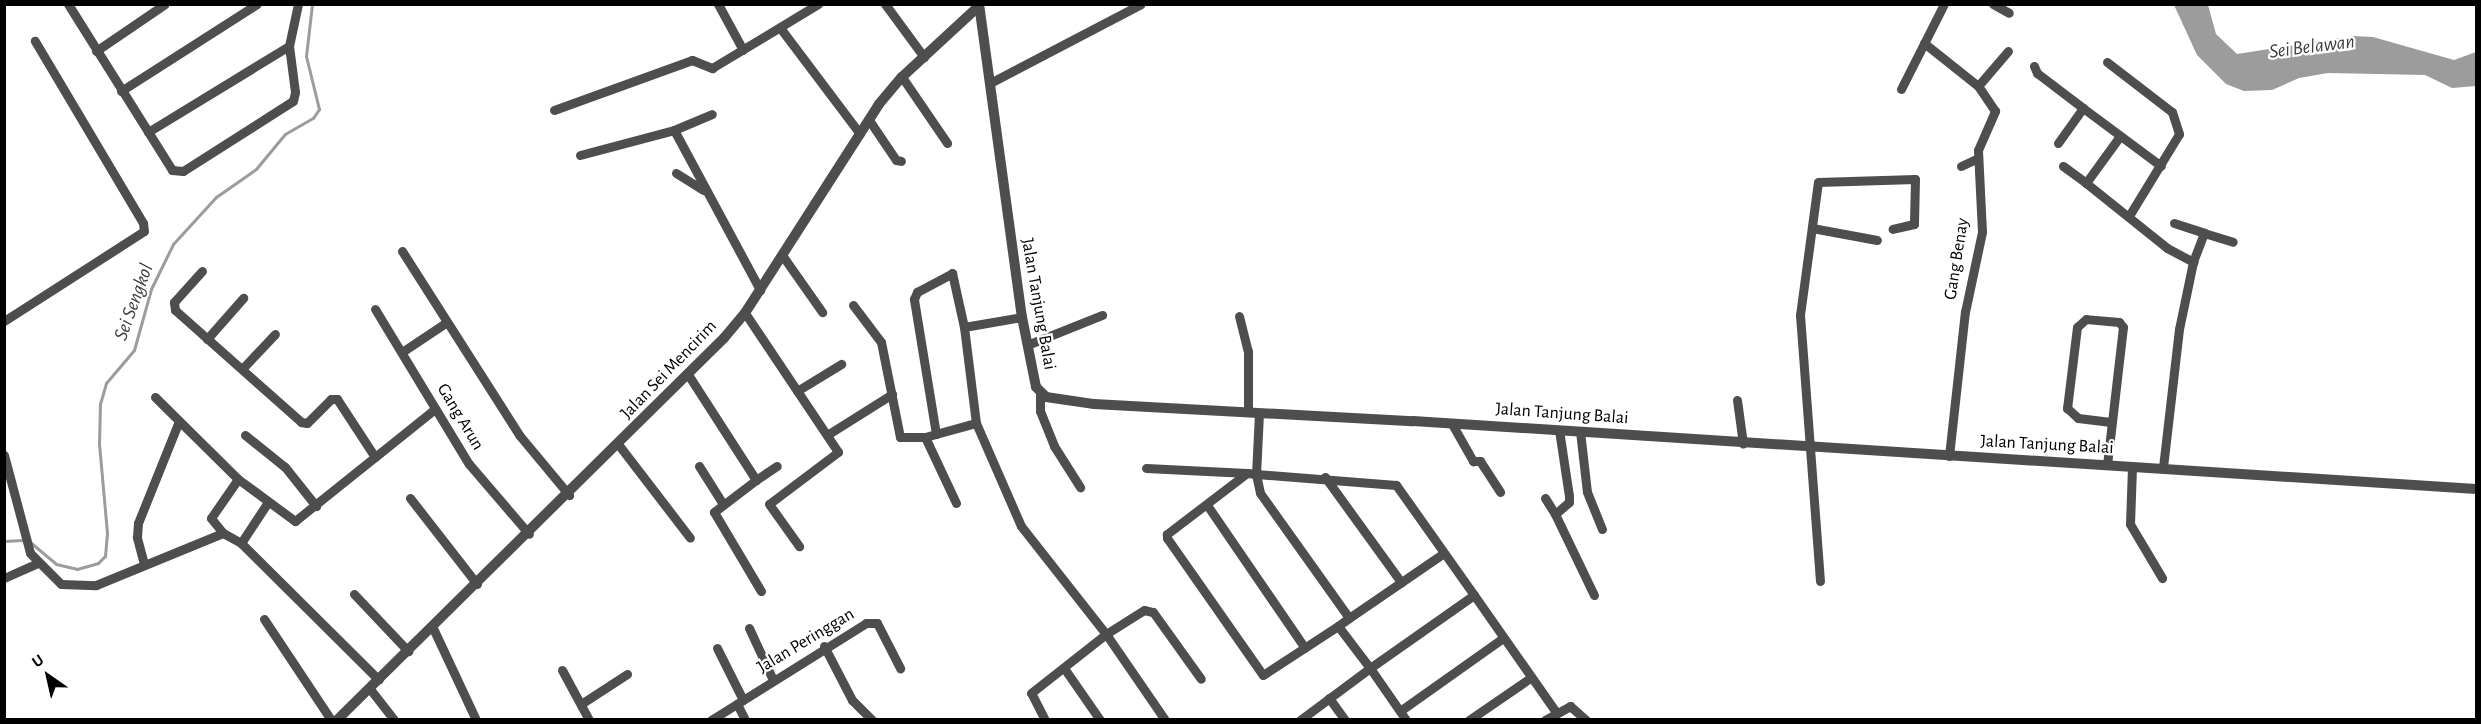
<!DOCTYPE html>
<style>
body{margin:0}
#map{position:relative;width:2481px;height:724px;overflow:hidden;background:#fff;font-family:"Alegreya Sans",sans-serif}
div>[style]{position:absolute}
[style*='--x']{left:calc(var(--x)*1px);top:calc(var(--y)*1px);width:calc(var(--w)*1px);rotate:calc(var(--a)*1deg)}
.water>*{inset:0;background:#9c9c9c}
.stream>*{height:3px;margin:-1.5px;padding:0 1.5px;transform-origin:1.5px;border-radius:1.5px;background:#9c9c9c}
.minor>*{height:9px;margin:-4.5px;padding:0 4.5px;transform-origin:4.5px;border-radius:4.5px;background:#4e4e4e}
.tertiary>*{height:10px;margin:-5px;padding:0 5px;transform-origin:5px;border-radius:5px;background:#4e4e4e}
span{translate:-50% -50%;white-space:nowrap;text-align:center;line-height:1.15;-webkit-text-stroke:4.5px #fff;paint-order:stroke}
.street-label{font-size:18px;color:#000}
.water-label{font-size:20px;color:#3d3d3d;font-style:italic}
.frame{position:absolute;inset:0;border:6px solid #000;pointer-events:none}
.north{position:absolute;left:18px;top:646px;width:60px;height:60px;-webkit-text-stroke:4px #fff;paint-order:stroke;rotate:326deg;font-size:16px;font-weight:700;line-height:24px;text-align:center;color:#000}
.north::after{content:'';display:block;margin:auto;width:21px;height:27px;background:#000;clip-path:polygon(50% 0,100% 100%,50% 72%,0 100%)}
</style>
<div id="map">
<div class="water">
<i style="clip-path:polygon(2174px 5px,2208px 5px,2216px 34px,2237px 54px,2353px 36px,2373px 37px,2454px 60px,2476px 52px,2476px 86px,2452px 88px,2425px 75px,2328px 73px,2299px 78px,2272px 90px,2244px 91px,2226px 84px,2197px 55px)"></i>
</div>
<div class="stream">
<i style="--x:4;--y:541;--w:19;--a:-3"></i>
<i style="--x:30;--y:542;--w:34;--a:40"></i>
<i style="--x:56;--y:564;--w:22;--a:13"></i>
<i style="--x:77;--y:569;--w:22;--a:-16"></i>
<i style="--x:98;--y:563;--w:10;--a:-45"></i>
<i style="--x:105;--y:556;--w:23;--a:-85"></i>
<i style="--x:107;--y:533;--w:89;--a:-95.1"></i>
<i style="--x:99;--y:444;--w:40;--a:-88.6"></i>
<i style="--x:100;--y:404;--w:22;--a:-74"></i>
<i style="--x:106;--y:383;--w:43;--a:-49.7"></i>
<i style="--x:134;--y:350;--w:63;--a:-74.4"></i>
<i style="--x:151;--y:289;--w:50;--a:-63.9"></i>
<i style="--x:173;--y:244;--w:64;--a:-47.5"></i>
<i style="--x:216;--y:197;--w:49;--a:-35"></i>
<i style="--x:256;--y:169;--w:45;--a:-50.4"></i>
<i style="--x:285;--y:134;--w:32;--a:-30"></i>
<i style="--x:313;--y:118;--w:11;--a:-56"></i>
<i style="--x:319;--y:109;--w:55;--a:-103.8"></i>
<i style="--x:306;--y:56;--w:52;--a:-83.4"></i>
</div>
<div class="minor">
<i style="--x:68;--y:4;--w:196;--a:57.9"></i>
<i style="--x:172;--y:170;--w:11;--a:5"></i>
<i style="--x:183;--y:171;--w:130;--a:-32.5"></i>
<i style="--x:293;--y:101;--w:9;--a:-77"></i>
<i style="--x:295;--y:92;--w:46;--a:-97.4"></i>
<i style="--x:289;--y:46;--w:43;--a:-77.9"></i>
<i style="--x:718;--y:4;--w:52;--a:61.5"></i>
<i style="--x:885;--y:4;--w:66;--a:53.7"></i>
<i style="--x:1993;--y:4;--w:18;--a:29"></i>
<i style="--x:781;--y:29;--w:131;--a:53"></i>
<i style="--x:1924;--y:43;--w:69;--a:38.5"></i>
<i style="--x:96;--y:51;--w:83;--a:-34.3"></i>
<i style="--x:2107;--y:62;--w:82;--a:37.6"></i>
<i style="--x:2172;--y:112;--w:23;--a:72"></i>
<i style="--x:2179;--y:134;--w:96;--a:121.4"></i>
<i style="--x:2034;--y:66;--w:8;--a:67"></i>
<i style="--x:2037;--y:73;--w:58;--a:37.3"></i>
<i style="--x:902;--y:77;--w:80;--a:55.7"></i>
<i style="--x:990;--y:83;--w:170;--a:-27.6"></i>
<i style="--x:1901;--y:89;--w:95;--a:-63.2"></i>
<i style="--x:121;--y:91;--w:161;--a:-32.6"></i>
<i style="--x:554;--y:110;--w:147;--a:-19.9"></i>
<i style="--x:692;--y:60;--w:22;--a:22"></i>
<i style="--x:712;--y:68;--w:124;--a:-31.1"></i>
<i style="--x:869;--y:120;--w:48;--a:56"></i>
<i style="--x:896;--y:160;--w:5;--a:11"></i>
<i style="--x:674;--y:130;--w:182;--a:61.7"></i>
<i style="--x:148;--y:132;--w:165;--a:-31.4"></i>
<i style="--x:2120;--y:136;--w:58;--a:125.9"></i>
<i style="--x:2086;--y:183;--w:104;--a:38.7"></i>
<i style="--x:2167;--y:248;--w:30;--a:28"></i>
<i style="--x:2193;--y:262;--w:68;--a:101.8"></i>
<i style="--x:2179;--y:329;--w:139;--a:96.6"></i>
<i style="--x:2058;--y:143;--w:43;--a:-54.5"></i>
<i style="--x:2083;--y:108;--w:97;--a:36.6"></i>
<i style="--x:580;--y:155;--w:97;--a:-14.9"></i>
<i style="--x:674;--y:130;--w:41;--a:-22.8"></i>
<i style="--x:1961;--y:166;--w:19;--a:-25"></i>
<i style="--x:2063;--y:166;--w:29;--a:36"></i>
<i style="--x:676;--y:173;--w:32;--a:32"></i>
<i style="--x:2174;--y:223;--w:32;--a:18"></i>
<i style="--x:2204;--y:233;--w:31;--a:111"></i>
<i style="--x:1812;--y:228;--w:66;--a:10.5"></i>
<i style="--x:2204;--y:233;--w:30;--a:17"></i>
<i style="--x:402;--y:251;--w:219;--a:57.5"></i>
<i style="--x:520;--y:436;--w:77;--a:50.3"></i>
<i style="--x:782;--y:255;--w:70;--a:54.9"></i>
<i style="--x:202;--y:271;--w:42;--a:132.1"></i>
<i style="--x:174;--y:302;--w:8;--a:83"></i>
<i style="--x:175;--y:310;--w:169;--a:41.6"></i>
<i style="--x:301;--y:422;--w:6;--a:9"></i>
<i style="--x:307;--y:423;--w:34;--a:-45"></i>
<i style="--x:331;--y:399;--w:6;--a:0"></i>
<i style="--x:337;--y:399;--w:69;--a:56.8"></i>
<i style="--x:375;--y:457;--w:77;--a:-38.7"></i>
<i style="--x:853;--y:305;--w:46;--a:52.9"></i>
<i style="--x:881;--y:342;--w:97;--a:78.7"></i>
<i style="--x:900;--y:437;--w:25;--a:0"></i>
<i style="--x:925;--y:437;--w:53;--a:-15.4"></i>
<i style="--x:375;--y:309;--w:181;--a:58.8"></i>
<i style="--x:469;--y:464;--w:92;--a:49.4"></i>
<i style="--x:745;--y:313;--w:167;--a:56.2"></i>
<i style="--x:838;--y:452;--w:86;--a:143"></i>
<i style="--x:769;--y:504;--w:52;--a:54.5"></i>
<i style="--x:1239;--y:316;--w:36;--a:76"></i>
<i style="--x:1248;--y:351;--w:61;--a:90"></i>
<i style="--x:1022;--y:317;--w:59;--a:170.2"></i>
<i style="--x:964;--y:327;--w:97;--a:82.9"></i>
<i style="--x:976;--y:423;--w:112;--a:66.4"></i>
<i style="--x:1021;--y:526;--w:137;--a:51.8"></i>
<i style="--x:1106;--y:634;--w:104;--a:55.5"></i>
<i style="--x:4;--y:321;--w:166;--a:-32.7"></i>
<i style="--x:144;--y:231;--w:8;--a:-97"></i>
<i style="--x:143;--y:223;--w:212;--a:-120.7"></i>
<i style="--x:207;--y:339;--w:55;--a:-48.7"></i>
<i style="--x:1027;--y:345;--w:81;--a:-21.8"></i>
<i style="--x:402;--y:352;--w:54;--a:-33.7"></i>
<i style="--x:242;--y:369;--w:48;--a:-46.7"></i>
<i style="--x:689;--y:376;--w:124;--a:57.2"></i>
<i style="--x:756;--y:480;--w:53;--a:142.7"></i>
<i style="--x:714;--y:512;--w:92;--a:59.3"></i>
<i style="--x:797;--y:391;--w:52;--a:-31.5"></i>
<i style="--x:1040;--y:394;--w:17;--a:90"></i>
<i style="--x:1040;--y:411;--w:38;--a:68"></i>
<i style="--x:1054;--y:446;--w:49;--a:57.6"></i>
<i style="--x:155;--y:397;--w:117;--a:44.7"></i>
<i style="--x:1737;--y:400;--w:44;--a:82.2"></i>
<i style="--x:1259;--y:413;--w:61;--a:92.8"></i>
<i style="--x:1256;--y:474;--w:9;--a:-174"></i>
<i style="--x:1247;--y:473;--w:101;--a:142.7"></i>
<i style="--x:1167;--y:534;--w:4;--a:90"></i>
<i style="--x:1167;--y:538;--w:167;--a:55"></i>
<i style="--x:1263;--y:675;--w:90;--a:-33.2"></i>
<i style="--x:1452;--y:424;--w:43;--a:60.4"></i>
<i style="--x:1473;--y:461;--w:7;--a:0"></i>
<i style="--x:1480;--y:461;--w:37;--a:57"></i>
<i style="--x:1559;--y:430;--w:67;--a:81.4"></i>
<i style="--x:1569;--y:496;--w:6;--a:90"></i>
<i style="--x:1569;--y:502;--w:18;--a:139"></i>
<i style="--x:1555;--y:514;--w:90;--a:64.3"></i>
<i style="--x:1580;--y:431;--w:61;--a:83.5"></i>
<i style="--x:1587;--y:492;--w:40;--a:68"></i>
<i style="--x:936;--y:434;--w:137;--a:-99.3"></i>
<i style="--x:914;--y:299;--w:8;--a:-67"></i>
<i style="--x:917;--y:292;--w:40;--a:-28"></i>
<i style="--x:952;--y:273;--w:55;--a:77.5"></i>
<i style="--x:245;--y:435;--w:51;--a:38.7"></i>
<i style="--x:285;--y:467;--w:50;--a:51.5"></i>
<i style="--x:827;--y:435;--w:77;--a:-32.2"></i>
<i style="--x:925;--y:437;--w:73;--a:64.8"></i>
<i style="--x:618;--y:444;--w:118;--a:52.5"></i>
<i style="--x:4;--y:455;--w:101;--a:75.1"></i>
<i style="--x:30;--y:553;--w:44;--a:45"></i>
<i style="--x:61;--y:584;--w:35;--a:2"></i>
<i style="--x:96;--y:585;--w:137;--a:-22.3"></i>
<i style="--x:223;--y:533;--w:21;--a:29"></i>
<i style="--x:241;--y:543;--w:194;--a:44.8"></i>
<i style="--x:1949;--y:456;--w:145;--a:-83.7"></i>
<i style="--x:1965;--y:312;--w:82;--a:-78"></i>
<i style="--x:1982;--y:232;--w:82;--a:-92.8"></i>
<i style="--x:1978;--y:150;--w:43;--a:-66.4"></i>
<i style="--x:1995;--y:111;--w:30;--a:-124"></i>
<i style="--x:1978;--y:86;--w:46;--a:-49.4"></i>
<i style="--x:2107;--y:465;--w:139;--a:-83.4"></i>
<i style="--x:2123;--y:327;--w:6;--a:-129"></i>
<i style="--x:2119;--y:322;--w:33;--a:-175"></i>
<i style="--x:2086;--y:319;--w:12;--a:138"></i>
<i style="--x:2077;--y:327;--w:82;--a:97"></i>
<i style="--x:2067;--y:408;--w:15;--a:42"></i>
<i style="--x:2078;--y:418;--w:33;--a:7"></i>
<i style="--x:699;--y:466;--w:45;--a:57.7"></i>
<i style="--x:2132;--y:467;--w:57;--a:92"></i>
<i style="--x:2130;--y:524;--w:63;--a:59.3"></i>
<i style="--x:1146;--y:468;--w:101;--a:2.8"></i>
<i style="--x:1325;--y:477;--w:130;--a:54.1"></i>
<i style="--x:756;--y:480;--w:25;--a:-34"></i>
<i style="--x:410;--y:498;--w:109;--a:52.1"></i>
<i style="--x:1545;--y:498;--w:19;--a:58"></i>
<i style="--x:1207;--y:505;--w:173;--a:55.6"></i>
<i style="--x:223;--y:533;--w:19;--a:-129"></i>
<i style="--x:211;--y:518;--w:47;--a:-55.3"></i>
<i style="--x:238;--y:479;--w:71;--a:36.4"></i>
<i style="--x:295;--y:521;--w:102;--a:-38.7"></i>
<i style="--x:241;--y:543;--w:49;--a:-56.6"></i>
<i style="--x:144;--y:564;--w:28;--a:-105"></i>
<i style="--x:137;--y:537;--w:14;--a:-86"></i>
<i style="--x:138;--y:523;--w:110;--a:-68.1"></i>
<i style="--x:4;--y:578;--w:36;--a:-24"></i>
<i style="--x:1820;--y:581;--w:267;--a:-94.3"></i>
<i style="--x:1800;--y:315;--w:134;--a:-82.3"></i>
<i style="--x:1818;--y:182;--w:97;--a:-1.8"></i>
<i style="--x:1915;--y:179;--w:45;--a:91.3"></i>
<i style="--x:1914;--y:224;--w:22;--a:167"></i>
<i style="--x:354;--y:594;--w:79;--a:46.5"></i>
<i style="--x:1474;--y:595;--w:143;--a:55"></i>
<i style="--x:1349;--y:618;--w:115;--a:-34.4"></i>
<i style="--x:264;--y:619;--w:121;--a:56.4"></i>
<i style="--x:432;--y:626;--w:104;--a:64.9"></i>
<i style="--x:749;--y:628;--w:57;--a:65.2"></i>
<i style="--x:824;--y:646;--w:61;--a:62.6"></i>
<i style="--x:852;--y:700;--w:28;--a:45"></i>
<i style="--x:717;--y:648;--w:58;--a:63.4"></i>
<i style="--x:1064;--y:668;--w:63;--a:55.3"></i>
<i style="--x:562;--y:670;--w:57;--a:61.6"></i>
<i style="--x:370;--y:689;--w:39;--a:52"></i>
<i style="--x:1329;--y:698;--w:27;--a:54"></i>
<i style="--x:581;--y:704;--w:55;--a:-33.1"></i>
<i style="--x:737;--y:704;--w:18;--a:63"></i>
<i style="--x:1400;--y:711;--w:126;--a:-35.3"></i>
<i style="--x:711;--y:720;--w:183;--a:-32"></i>
<i style="--x:866;--y:623;--w:11;--a:0"></i>
<i style="--x:877;--y:623;--w:51;--a:62.9"></i>
<i style="--x:1045;--y:720;--w:30;--a:-117"></i>
<i style="--x:1031;--y:693;--w:95;--a:-38.2"></i>
<i style="--x:1106;--y:634;--w:45;--a:-32.3"></i>
<i style="--x:1144;--y:610;--w:9;--a:13"></i>
<i style="--x:1153;--y:612;--w:82;--a:54.4"></i>
<i style="--x:1300;--y:720;--w:87;--a:-36.6"></i>
<i style="--x:1370;--y:668;--w:127;--a:-35.1"></i>
<i style="--x:1474;--y:595;--w:135;--a:-125.3"></i>
<i style="--x:1396;--y:485;--w:140;--a:-175.5"></i>
<i style="--x:1256;--y:474;--w:19;--a:78"></i>
<i style="--x:1260;--y:493;--w:153;--a:54.5"></i>
<i style="--x:1349;--y:618;--w:14;--a:144"></i>
<i style="--x:1338;--y:626;--w:53;--a:52.7"></i>
<i style="--x:1370;--y:668;--w:63;--a:55.3"></i>
<i style="--x:1469;--y:720;--w:74;--a:-34.5"></i>
<i style="--x:1545;--y:720;--w:29;--a:-29"></i>
<i style="--x:1570;--y:706;--w:21;--a:41"></i>
</div>
<div class="tertiary">
<i style="--x:979;--y:4;--w:316;--a:82.2"></i>
<i style="--x:1022;--y:317;--w:71;--a:78.7"></i>
<i style="--x:1036;--y:387;--w:14;--a:45"></i>
<i style="--x:1046;--y:397;--w:49;--a:8.3"></i>
<i style="--x:1094;--y:404;--w:319;--a:3.1"></i>
<i style="--x:1413;--y:421;--w:1065;--a:3.66"></i>
<i style="--x:337;--y:720;--w:544;--a:-44.63"></i>
<i style="--x:724;--y:338;--w:33;--a:-50"></i>
<i style="--x:745;--y:313;--w:248;--a:-57.3"></i>
<i style="--x:879;--y:104;--w:35;--a:-50"></i>
<i style="--x:902;--y:77;--w:105;--a:-42.7"></i>
</div>
<div class="street-label">
<span style="left:1957px;top:259px;rotate:-81deg">Gang Benay</span>
<span style="left:1038px;top:304px;rotate:80deg">Jalan Tanjung Balai</span>
<span style="left:669px;top:370px;rotate:-46deg">Jalan Sei Mencirim</span>
<span style="left:1562px;top:414px;rotate:4deg">Jalan Tanjung Balai</span>
<span style="left:460px;top:417px;rotate:59deg">Gang Arun</span>
<span style="left:2047px;top:445px;rotate:3deg">Jalan Tanjung Balai</span>
<span style="left:806px;top:641px;rotate:-31deg">Jalan Peringgan</span>
</div>
<div class="water-label">
<span style="left:2312px;top:47px;rotate:-7deg">Sei Belawan</span>
<span style="left:134px;top:302px;rotate:-70deg">Sei Sengkol</span>
</div>
<div class="frame"></div>
<div class="north">U</div>
</div>
